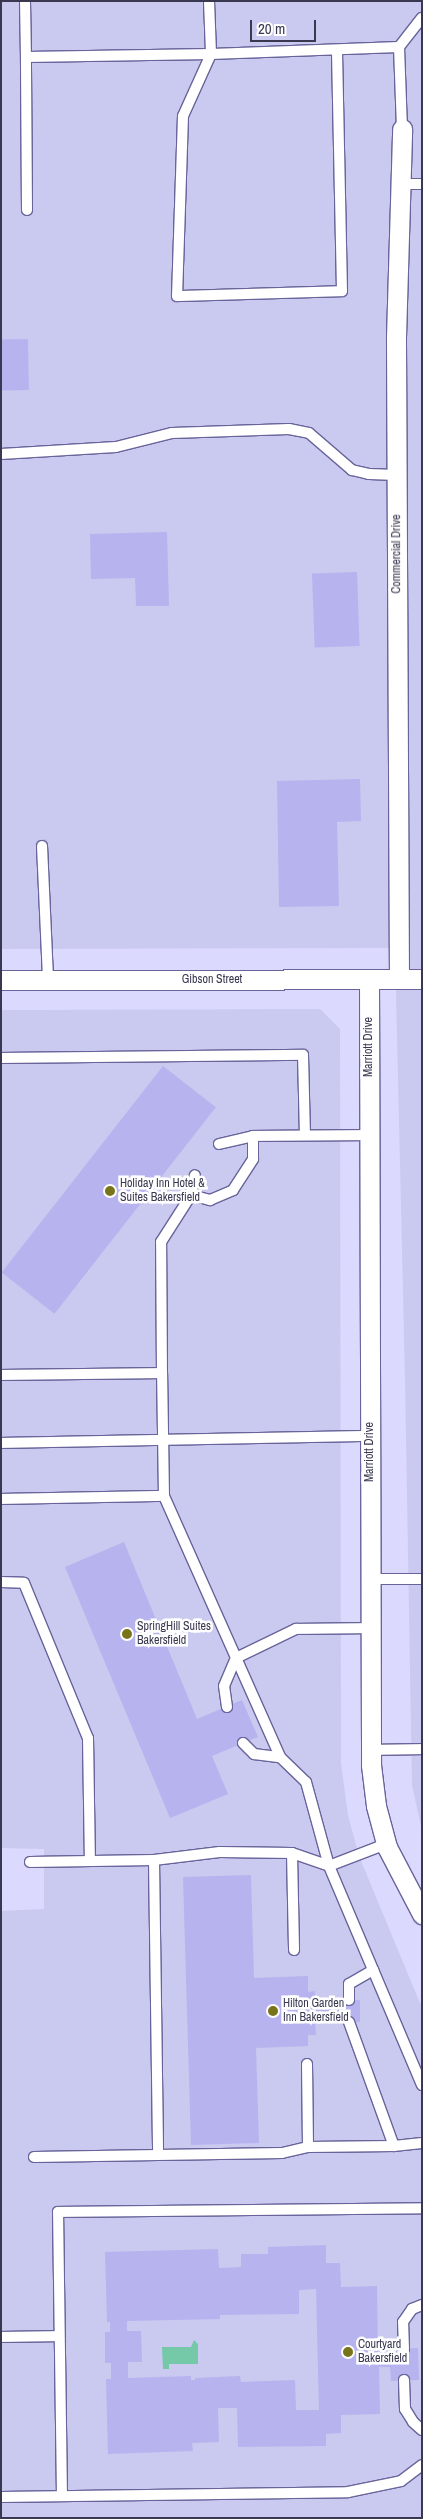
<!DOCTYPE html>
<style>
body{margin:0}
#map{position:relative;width:423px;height:2519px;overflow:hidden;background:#dbd9fe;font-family:"Archivo Narrow",sans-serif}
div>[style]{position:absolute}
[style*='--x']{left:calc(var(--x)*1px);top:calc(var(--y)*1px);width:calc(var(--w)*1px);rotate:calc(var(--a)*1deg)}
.built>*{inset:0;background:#cac9f0}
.water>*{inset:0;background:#75c8a8}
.building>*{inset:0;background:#b6b3ee;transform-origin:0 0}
.roads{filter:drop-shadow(1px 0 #68649a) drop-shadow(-1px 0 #68649a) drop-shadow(0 1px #68649a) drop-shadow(0 -1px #68649a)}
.service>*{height:10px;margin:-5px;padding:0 5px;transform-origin:5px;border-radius:5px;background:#fff}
.minor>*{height:19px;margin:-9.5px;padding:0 9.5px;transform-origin:9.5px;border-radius:9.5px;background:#fff}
.dots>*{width:14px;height:14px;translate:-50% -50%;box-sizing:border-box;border:2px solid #fff;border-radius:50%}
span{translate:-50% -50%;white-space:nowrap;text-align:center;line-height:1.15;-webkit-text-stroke:5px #fff;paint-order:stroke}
.street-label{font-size:12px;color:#393850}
.poi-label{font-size:12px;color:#393850}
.left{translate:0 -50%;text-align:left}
.frame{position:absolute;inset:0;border:2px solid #393850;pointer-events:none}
.scale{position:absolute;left:250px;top:20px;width:66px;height:22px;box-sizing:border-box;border:2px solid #393850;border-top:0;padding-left:6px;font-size:15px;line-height:18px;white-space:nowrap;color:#393850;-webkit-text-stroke:4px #fff;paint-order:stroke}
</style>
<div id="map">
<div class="built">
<i style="clip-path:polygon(1px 1px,422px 1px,422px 1831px,412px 1785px,405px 1379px,395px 948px,1px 949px)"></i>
<i style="clip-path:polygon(320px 1009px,340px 1029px,341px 1763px,348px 1815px,359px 1856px,422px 2008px,422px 2518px,1px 2518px,1px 1911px,44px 1909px,44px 1849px,1px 1848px,1px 1010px)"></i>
</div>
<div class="water">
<i style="clip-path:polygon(194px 2340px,198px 2344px,198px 2364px,169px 2364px,169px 2369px,163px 2369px,162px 2347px,191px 2347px)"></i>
</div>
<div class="building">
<i style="left:28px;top:339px;width:51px;height:27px;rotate:89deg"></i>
<i style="clip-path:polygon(167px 532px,169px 606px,136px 606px,135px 578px,91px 579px,90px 534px)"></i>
<i style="left:357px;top:572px;width:74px;height:45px;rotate:88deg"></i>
<i style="clip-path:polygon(360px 779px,361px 821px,337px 822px,339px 906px,279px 907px,277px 781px)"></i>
<i style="left:163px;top:1066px;width:67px;height:262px;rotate:38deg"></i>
<i style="clip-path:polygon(124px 1542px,197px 1719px,242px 1700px,258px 1737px,212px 1756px,228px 1794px,170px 1818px,65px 1567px)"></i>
<i style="clip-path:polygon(251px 1875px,254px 1978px,308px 1976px,308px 1992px,315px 1991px,315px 2001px,360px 2000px,360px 2022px,315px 2023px,316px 2035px,308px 2035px,308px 2046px,256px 2048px,259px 2143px,191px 2145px,183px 1877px)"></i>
<i style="clip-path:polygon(evenodd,326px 2245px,326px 2263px,340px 2263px,341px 2287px,377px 2286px,378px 2355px,390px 2355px,390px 2349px,418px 2348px,419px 2380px,391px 2381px,390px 2367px,379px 2367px,380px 2414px,341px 2415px,341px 2433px,326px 2434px,326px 2446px,238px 2447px,237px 2408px,218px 2408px,219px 2442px,192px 2443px,193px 2451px,108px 2454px,106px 2379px,111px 2379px,111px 2363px,105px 2363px,105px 2332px,110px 2332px,110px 2322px,107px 2322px,105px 2252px,218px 2249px,219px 2268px,241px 2267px,241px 2254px,268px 2254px,268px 2247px,326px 2245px,316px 2289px,319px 2410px,296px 2410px,295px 2380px,241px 2382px,240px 2376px,195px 2378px,195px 2380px,191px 2380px,191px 2376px,128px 2378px,128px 2362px,142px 2362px,141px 2331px,127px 2331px,127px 2321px,220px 2319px,220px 2315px,299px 2314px,299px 2290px,316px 2289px)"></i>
</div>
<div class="roads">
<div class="service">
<i style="--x:25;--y:1;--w:56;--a:89"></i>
<i style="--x:209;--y:1;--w:53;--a:87.8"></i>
<i style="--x:211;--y:54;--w:188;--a:-2.1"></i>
<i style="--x:399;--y:47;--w:82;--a:87.9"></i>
<i style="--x:399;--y:47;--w:37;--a:-52"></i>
<i style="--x:402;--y:184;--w:20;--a:0"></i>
<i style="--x:27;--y:210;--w:153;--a:-90.4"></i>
<i style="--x:26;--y:57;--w:185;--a:-0.9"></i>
<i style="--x:211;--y:54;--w:68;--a:114.3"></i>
<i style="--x:183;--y:116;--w:180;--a:91.9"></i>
<i style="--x:177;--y:296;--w:165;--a:-1.7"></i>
<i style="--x:342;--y:291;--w:241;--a:-91.2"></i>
<i style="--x:1;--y:454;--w:115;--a:-3.5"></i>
<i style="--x:116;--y:447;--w:58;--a:-14"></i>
<i style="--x:172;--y:433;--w:117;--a:-2"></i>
<i style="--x:289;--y:429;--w:20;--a:11"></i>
<i style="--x:309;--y:433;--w:57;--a:40.7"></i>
<i style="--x:352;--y:470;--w:17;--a:13"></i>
<i style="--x:369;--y:474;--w:28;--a:2"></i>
<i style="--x:42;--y:846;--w:134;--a:87.4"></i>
<i style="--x:1;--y:1058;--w:302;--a:-0.6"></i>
<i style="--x:303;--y:1055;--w:80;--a:88.6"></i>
<i style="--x:219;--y:1144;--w:35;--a:-13"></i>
<i style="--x:191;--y:1195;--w:20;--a:-79"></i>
<i style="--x:1;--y:1375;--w:161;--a:-0.7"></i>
<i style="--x:162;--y:1373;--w:131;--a:-90.4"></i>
<i style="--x:161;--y:1242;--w:56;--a:-57.4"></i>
<i style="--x:191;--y:1195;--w:20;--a:15"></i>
<i style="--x:210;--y:1200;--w:25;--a:-23"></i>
<i style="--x:233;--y:1190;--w:37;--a:-57"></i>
<i style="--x:253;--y:1159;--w:23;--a:-90"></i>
<i style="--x:253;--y:1136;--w:117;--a:-0.5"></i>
<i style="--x:1;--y:1443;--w:369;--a:-1.1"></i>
<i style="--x:164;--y:1496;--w:286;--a:66"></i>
<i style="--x:280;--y:1757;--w:36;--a:44"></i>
<i style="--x:306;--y:1782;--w:87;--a:74.7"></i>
<i style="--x:1;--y:1499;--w:163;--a:-1.1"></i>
<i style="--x:164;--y:1496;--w:123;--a:-90.9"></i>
<i style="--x:370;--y:1579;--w:52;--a:0"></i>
<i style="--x:1;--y:1582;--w:23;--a:2"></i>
<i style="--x:24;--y:1583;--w:168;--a:67.6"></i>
<i style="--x:88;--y:1738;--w:123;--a:89.1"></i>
<i style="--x:227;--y:1707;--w:21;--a:-98"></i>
<i style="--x:224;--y:1686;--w:30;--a:-67"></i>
<i style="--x:236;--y:1658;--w:67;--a:-25.8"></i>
<i style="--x:296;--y:1629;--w:75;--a:-0.8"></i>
<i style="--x:243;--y:1743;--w:16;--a:45"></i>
<i style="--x:254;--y:1754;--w:26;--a:7"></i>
<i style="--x:371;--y:1750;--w:51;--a:-1.1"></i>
<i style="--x:386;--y:1844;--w:61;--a:158.9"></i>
<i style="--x:329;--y:1866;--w:238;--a:67"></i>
<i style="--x:292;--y:1853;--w:97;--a:88.8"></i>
<i style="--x:154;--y:1860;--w:295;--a:89.2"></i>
<i style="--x:30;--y:1862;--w:124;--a:-0.9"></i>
<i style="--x:154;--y:1860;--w:66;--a:-6.9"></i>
<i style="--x:220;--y:1852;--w:72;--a:0.8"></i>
<i style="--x:292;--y:1853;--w:39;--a:19"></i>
<i style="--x:349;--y:2000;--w:16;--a:-90"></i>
<i style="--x:349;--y:1984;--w:28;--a:-30"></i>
<i style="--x:349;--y:2022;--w:132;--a:70.1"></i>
<i style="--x:307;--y:2064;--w:83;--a:89.3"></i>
<i style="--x:34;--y:2157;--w:248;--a:-0.9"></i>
<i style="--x:282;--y:2153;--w:27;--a:-13"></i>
<i style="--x:308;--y:2147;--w:86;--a:-0.7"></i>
<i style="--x:394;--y:2146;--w:28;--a:-6"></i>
<i style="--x:1;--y:2337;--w:58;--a:-1"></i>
<i style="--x:404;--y:2349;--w:27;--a:-92"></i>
<i style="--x:403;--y:2322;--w:16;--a:-55"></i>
<i style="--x:412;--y:2309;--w:11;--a:-22"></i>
<i style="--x:404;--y:2380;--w:29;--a:88"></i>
<i style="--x:405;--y:2409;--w:15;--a:58"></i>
<i style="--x:413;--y:2422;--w:12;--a:42"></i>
<i style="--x:62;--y:2496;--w:284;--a:-90.8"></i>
<i style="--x:58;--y:2212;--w:364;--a:-0.6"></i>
<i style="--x:1;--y:2497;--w:347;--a:-0.8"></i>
<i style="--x:348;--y:2492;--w:54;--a:-11.7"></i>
<i style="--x:401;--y:2481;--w:26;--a:-37"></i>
</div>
<div class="minor">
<i style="--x:369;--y:979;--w:786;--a:89.85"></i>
<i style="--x:371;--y:1765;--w:41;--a:83"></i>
<i style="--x:376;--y:1806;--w:42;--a:75"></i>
<i style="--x:387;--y:1847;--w:76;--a:62.4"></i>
<i style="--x:399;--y:979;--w:642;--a:-90.27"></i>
<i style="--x:396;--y:337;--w:208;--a:-88.3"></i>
<i style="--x:1;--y:980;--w:421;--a:-0.1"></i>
</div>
</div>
<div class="dots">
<i style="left:110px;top:1191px;background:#787419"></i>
<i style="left:127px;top:1634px;background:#787419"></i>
<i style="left:273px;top:2011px;background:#787419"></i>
<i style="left:348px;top:2352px;background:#787419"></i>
</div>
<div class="street-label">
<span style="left:397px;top:554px;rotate:-90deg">Commercial Drive</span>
<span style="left:212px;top:980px">Gibson Street</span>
<span style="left:369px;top:1047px;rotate:-90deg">Marriott Drive</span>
<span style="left:370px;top:1452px;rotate:-90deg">Marriott Drive</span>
</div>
<div class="poi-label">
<span class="left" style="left:120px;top:1191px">Holiday Inn Hotel &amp;<br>Suites Bakersfield</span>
<span class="left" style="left:137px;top:1634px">SpringHill Suites<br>Bakersfield</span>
<span class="left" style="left:283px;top:2011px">Hilton Garden<br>Inn Bakersfield</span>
<span class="left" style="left:358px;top:2352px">Courtyard<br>Bakersfield</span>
</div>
<div class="frame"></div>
<div class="scale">20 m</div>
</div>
